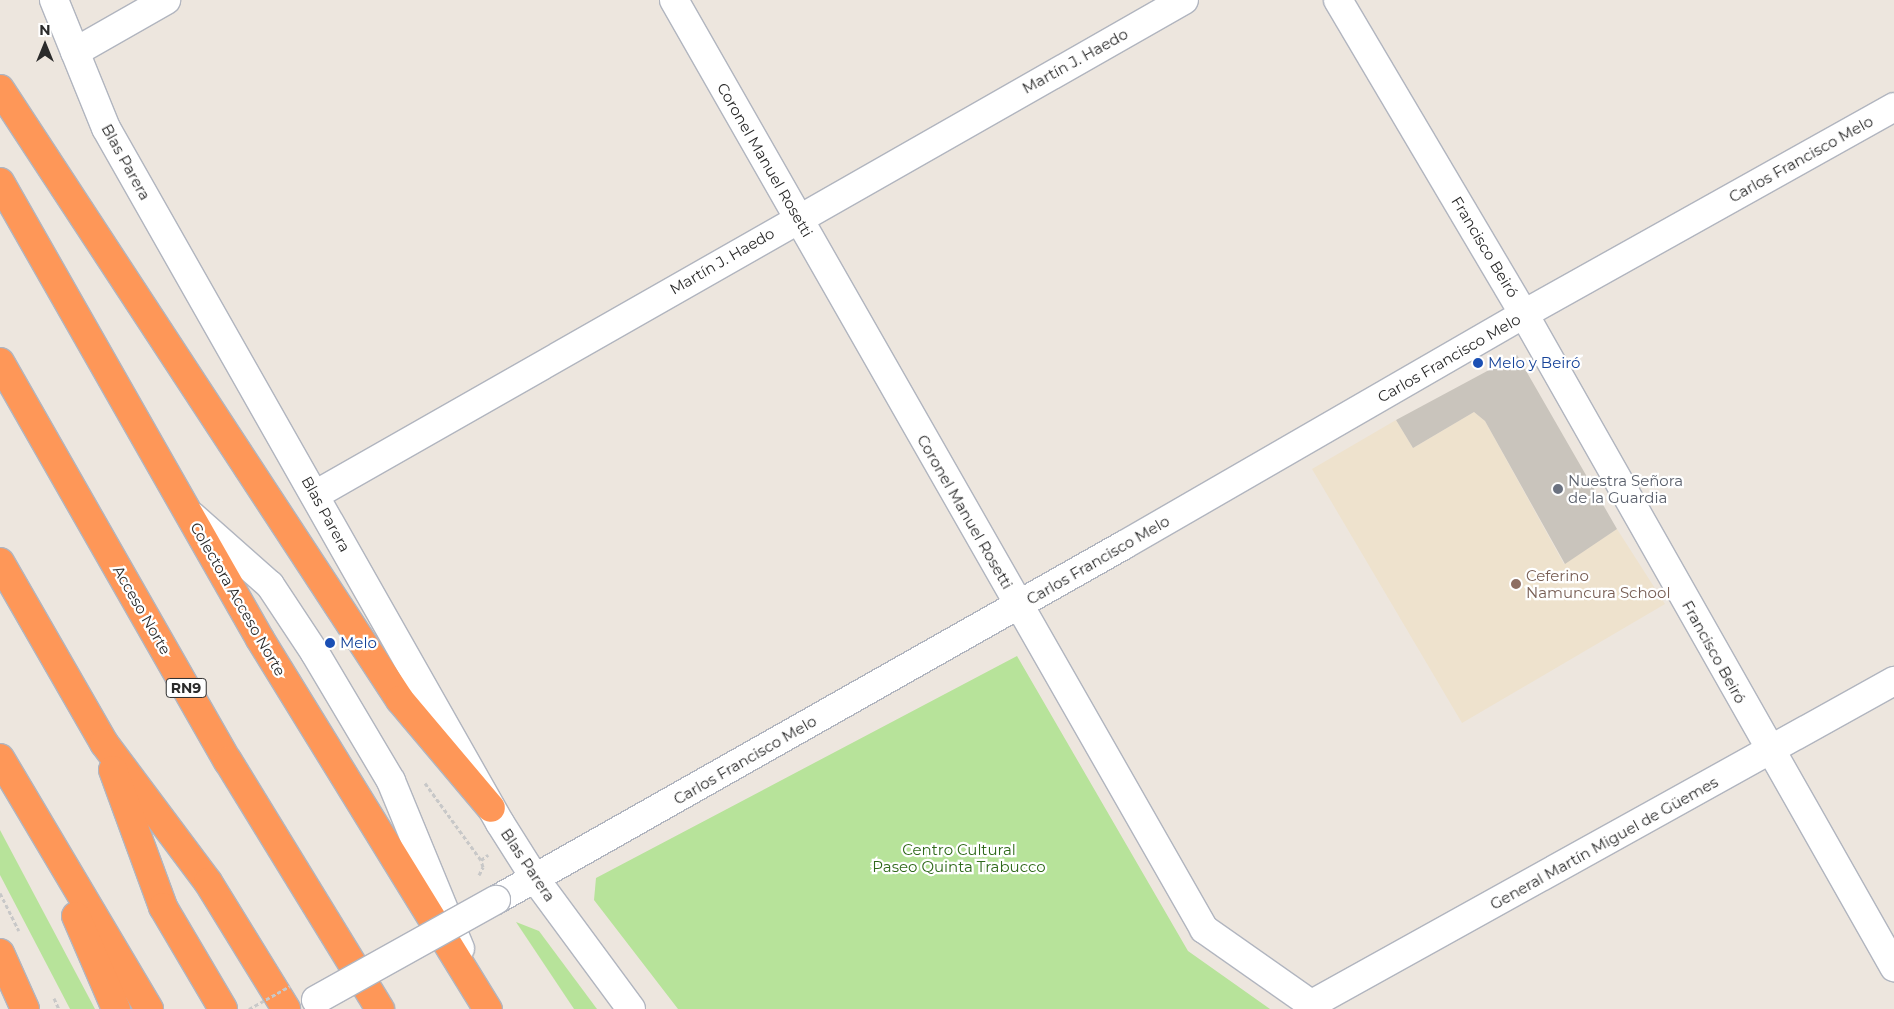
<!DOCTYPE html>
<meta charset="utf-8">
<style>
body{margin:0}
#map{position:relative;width:1894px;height:1009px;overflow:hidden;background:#ede6de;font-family:Montserrat,sans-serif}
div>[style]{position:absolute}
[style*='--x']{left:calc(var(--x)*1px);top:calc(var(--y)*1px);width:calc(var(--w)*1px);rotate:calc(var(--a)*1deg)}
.education>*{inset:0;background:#eee2cd}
.green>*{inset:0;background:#b7e39a}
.building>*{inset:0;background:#c9c4bc}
.path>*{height:3px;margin-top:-1.5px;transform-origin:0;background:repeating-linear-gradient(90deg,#c8c8c8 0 4px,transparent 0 6.5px)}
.roads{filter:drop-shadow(1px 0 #b1b5bf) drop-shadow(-1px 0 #b1b5bf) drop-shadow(0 1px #b1b5bf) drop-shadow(0 -1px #b1b5bf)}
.minor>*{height:28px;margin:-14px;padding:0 14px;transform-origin:14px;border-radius:14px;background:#fff}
.highway>*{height:28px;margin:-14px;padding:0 14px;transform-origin:14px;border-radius:14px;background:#fe9758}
.path-bridge>*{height:3px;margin-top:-1.5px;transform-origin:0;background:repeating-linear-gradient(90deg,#c8c8c8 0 4px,transparent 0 6.5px)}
.bridges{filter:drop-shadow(1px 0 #b1b5bf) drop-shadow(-1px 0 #b1b5bf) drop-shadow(0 1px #b1b5bf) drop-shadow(0 -1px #b1b5bf)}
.minor-bridge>*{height:28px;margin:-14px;padding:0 14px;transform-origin:14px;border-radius:14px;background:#fff}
.dots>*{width:14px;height:14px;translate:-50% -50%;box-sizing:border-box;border:2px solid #fff;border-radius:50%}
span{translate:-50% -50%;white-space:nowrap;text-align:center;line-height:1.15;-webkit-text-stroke:4.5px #fff;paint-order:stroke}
.shield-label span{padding:1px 4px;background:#fff;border:1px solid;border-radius:4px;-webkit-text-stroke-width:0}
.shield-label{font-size:14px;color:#2b2b2b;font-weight:700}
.street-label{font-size:15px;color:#2b2b2b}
.transit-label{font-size:15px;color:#164399}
.left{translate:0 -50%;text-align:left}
.worship-label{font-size:15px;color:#5b616d}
.education-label{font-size:15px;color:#785e54}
.park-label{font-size:15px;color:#2f691a}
.north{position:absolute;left:20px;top:20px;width:50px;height:50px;-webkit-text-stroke:4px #fff;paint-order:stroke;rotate:0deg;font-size:14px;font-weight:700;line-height:20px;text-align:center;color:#2b2b2b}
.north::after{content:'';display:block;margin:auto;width:18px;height:22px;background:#2b2b2b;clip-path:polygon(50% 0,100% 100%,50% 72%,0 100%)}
</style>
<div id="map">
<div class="education">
<i style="clip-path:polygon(1474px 412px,1485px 421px,1564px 564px,1617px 529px,1665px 604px,1462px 723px,1312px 469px,1396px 420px,1413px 448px)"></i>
</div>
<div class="green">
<i style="clip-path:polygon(1017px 656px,1188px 951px,1270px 1009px,678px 1009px,594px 900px,596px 878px)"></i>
<i style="clip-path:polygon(0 830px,95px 1009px,70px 1009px,0 875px)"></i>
<i style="clip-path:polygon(516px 922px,539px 931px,597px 1009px,574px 1009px)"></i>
</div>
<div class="building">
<i style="clip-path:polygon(1517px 355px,1617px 529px,1565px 564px,1485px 421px,1474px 412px,1413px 448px,1396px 420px)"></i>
</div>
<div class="path">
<i style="--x:425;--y:783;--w:95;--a:54"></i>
<i style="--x:481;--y:860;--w:9;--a:-36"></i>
<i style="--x:479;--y:875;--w:9;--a:-63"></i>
<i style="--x:483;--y:867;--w:7;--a:-106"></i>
<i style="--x:0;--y:893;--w:42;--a:63.4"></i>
<i style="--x:54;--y:998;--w:12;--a:66"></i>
</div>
<div class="roads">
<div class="minor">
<i style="--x:54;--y:0;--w:138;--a:67.9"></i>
<i style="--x:106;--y:128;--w:799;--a:60.45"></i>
<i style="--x:500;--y:823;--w:67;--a:57.7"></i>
<i style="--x:536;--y:880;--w:160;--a:53.6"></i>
<i style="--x:674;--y:0;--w:1070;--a:60.29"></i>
<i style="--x:1204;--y:929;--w:139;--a:35.1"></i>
<i style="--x:1338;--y:0;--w:365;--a:59.4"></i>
<i style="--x:1524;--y:314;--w:751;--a:60.46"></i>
<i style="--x:75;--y:52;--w:105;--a:-29.7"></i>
<i style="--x:315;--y:495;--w:1000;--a:-29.67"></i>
<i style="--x:192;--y:516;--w:104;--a:41.5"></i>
<i style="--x:270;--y:585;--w:82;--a:56.5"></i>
<i style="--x:315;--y:653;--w:149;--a:59.3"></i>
<i style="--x:391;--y:781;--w:181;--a:67.6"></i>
<i style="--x:496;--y:900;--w:721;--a:-29.48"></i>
<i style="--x:1124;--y:545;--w:462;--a:-30"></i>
<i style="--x:1524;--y:314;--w:424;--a:-29.2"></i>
<i style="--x:1312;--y:1004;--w:666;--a:-29.03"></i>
</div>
<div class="highway">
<i style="--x:0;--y:89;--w:730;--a:56.79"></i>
<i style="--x:400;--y:700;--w:141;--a:49.9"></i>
<i style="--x:0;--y:182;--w:526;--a:60.36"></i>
<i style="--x:260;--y:639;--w:435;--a:58.4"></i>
<i style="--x:0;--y:362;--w:460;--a:60.3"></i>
<i style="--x:228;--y:761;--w:291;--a:58.5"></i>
<i style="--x:0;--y:562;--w:209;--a:60.1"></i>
<i style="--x:104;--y:743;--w:174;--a:53.2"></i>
<i style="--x:208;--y:882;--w:149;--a:58.4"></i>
<i style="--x:0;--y:758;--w:292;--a:59.3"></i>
<i style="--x:113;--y:770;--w:146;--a:69.9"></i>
<i style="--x:163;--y:907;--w:118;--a:59.5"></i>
<i style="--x:76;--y:916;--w:101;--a:66.7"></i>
<i style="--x:0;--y:953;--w:61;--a:65.9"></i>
</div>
</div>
<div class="path-bridge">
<i style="--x:249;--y:1009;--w:47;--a:-29.3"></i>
</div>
<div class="bridges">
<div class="minor-bridge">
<i style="--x:316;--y:1000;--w:206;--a:-29.1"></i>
</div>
</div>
<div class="dots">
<i style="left:1478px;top:363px;background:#1a4fb4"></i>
<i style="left:1558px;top:489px;background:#6b7280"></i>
<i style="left:1516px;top:584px;background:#8d6e63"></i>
<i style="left:330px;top:643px;background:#1a4fb4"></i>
</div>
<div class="shield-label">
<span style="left:186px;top:688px">RN9</span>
</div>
<div class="street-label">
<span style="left:1075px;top:61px;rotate:-29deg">Martín J. Haedo</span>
<span style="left:1801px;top:159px;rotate:-29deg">Carlos Francisco Melo</span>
<span style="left:765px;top:160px;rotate:60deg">Coronel Manuel Rosetti</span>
<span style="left:126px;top:162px;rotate:61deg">Blas Parera</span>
<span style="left:1485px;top:247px;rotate:59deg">Francisco Beiró</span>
<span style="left:722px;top:261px;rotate:-30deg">Martín J. Haedo</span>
<span style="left:1449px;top:358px;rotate:-30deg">Carlos Francisco Melo</span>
<span style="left:965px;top:512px;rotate:60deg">Coronel Manuel Rosetti</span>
<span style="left:326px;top:514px;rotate:61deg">Blas Parera</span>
<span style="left:1098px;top:560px;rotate:-30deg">Carlos Francisco Melo</span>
<span style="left:238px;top:599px;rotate:60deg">Colectora Acceso Norte</span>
<span style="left:142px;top:610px;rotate:60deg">Acceso Norte</span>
<span style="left:1714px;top:652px;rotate:61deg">Francisco Beiró</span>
<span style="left:745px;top:760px;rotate:-30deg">Carlos Francisco Melo</span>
<span style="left:1604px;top:843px;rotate:-29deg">General Martín Miguel de Güemes</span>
<span style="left:528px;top:865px;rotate:56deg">Blas Parera</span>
</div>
<div class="transit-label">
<span class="left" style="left:1488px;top:363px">Melo y Beiró</span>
<span class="left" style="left:340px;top:643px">Melo</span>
</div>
<div class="worship-label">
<span class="left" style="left:1568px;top:489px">Nuestra Señora<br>de la Guardia</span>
</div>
<div class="education-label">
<span class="left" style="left:1526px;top:584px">Ceferino<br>Namuncura School</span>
</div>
<div class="park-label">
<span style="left:959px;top:858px">Centro Cultural<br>Paseo Quinta Trabucco</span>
</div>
<div class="north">N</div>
</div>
